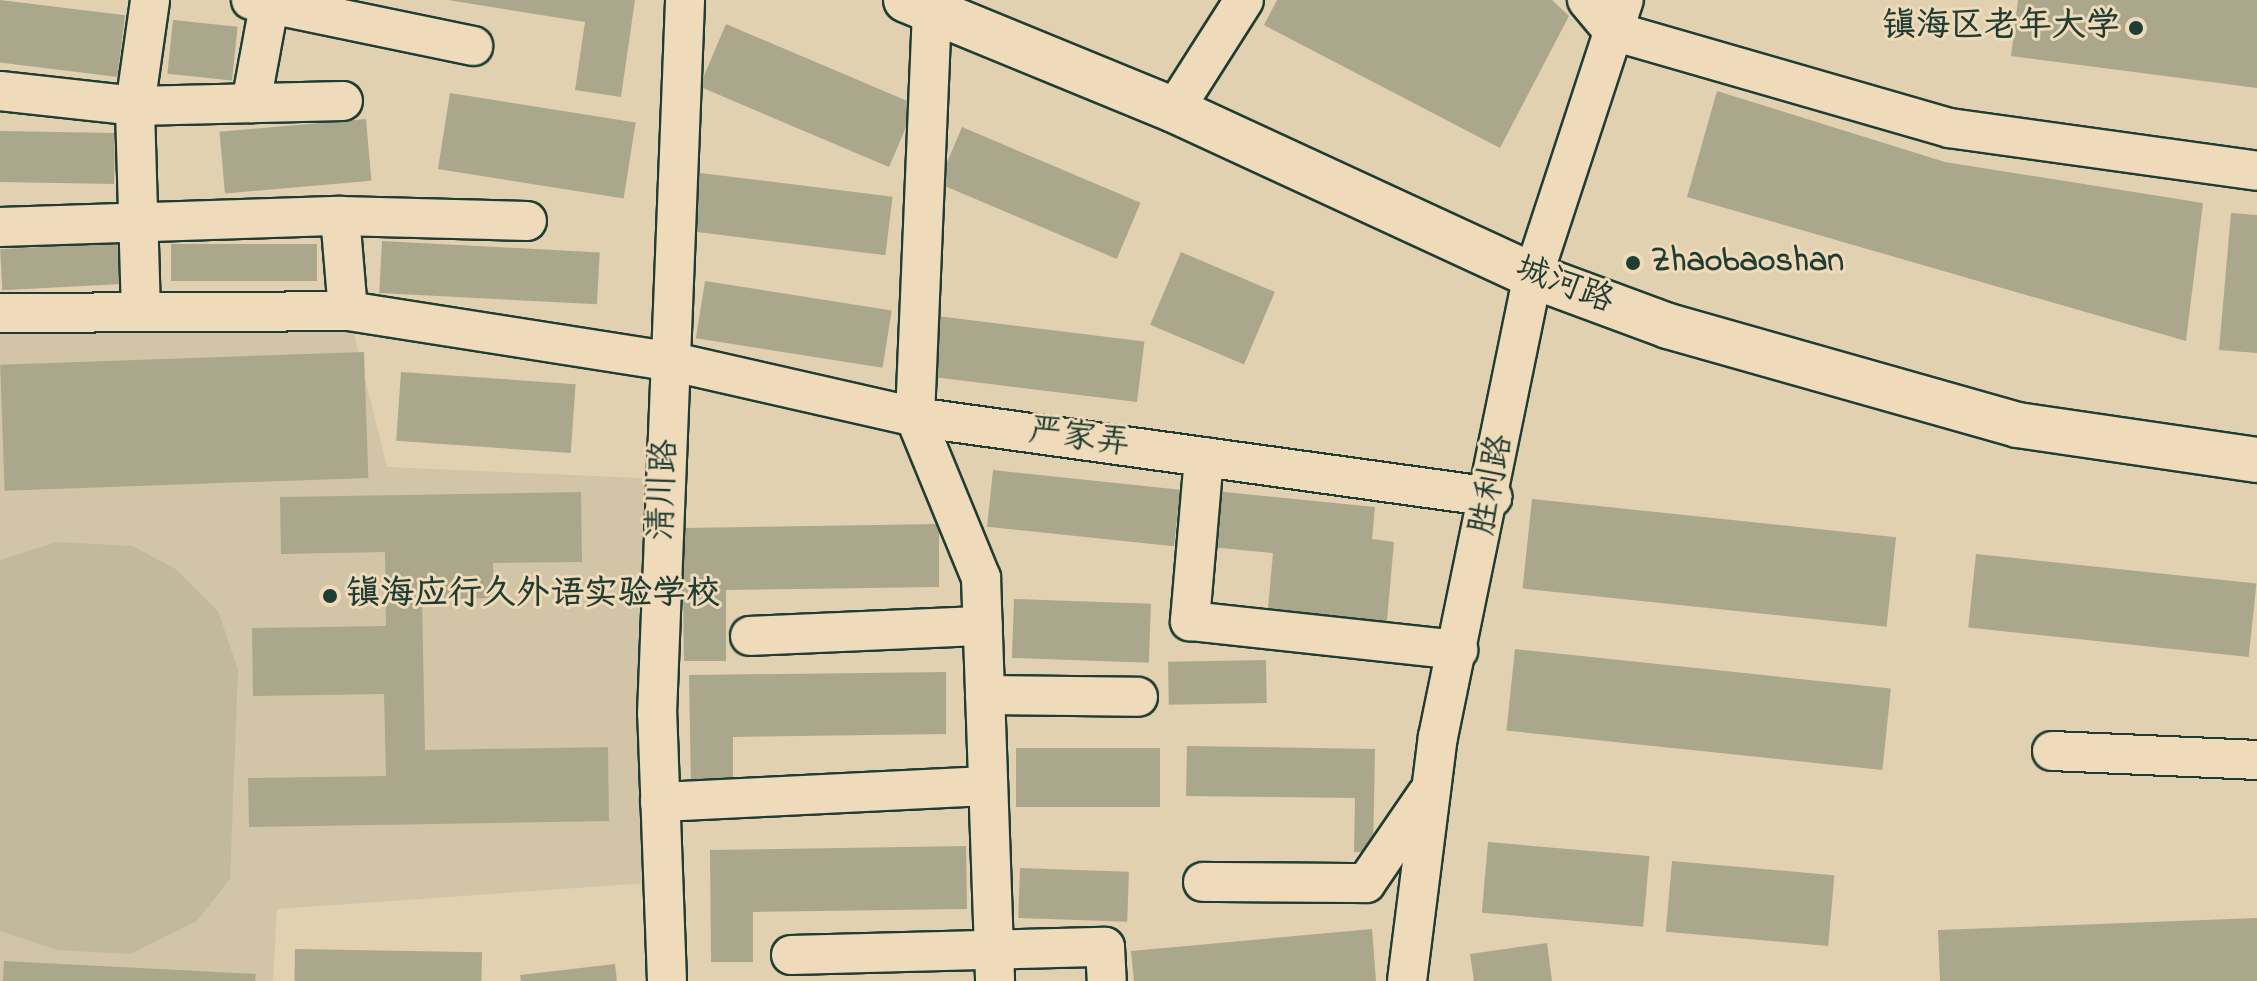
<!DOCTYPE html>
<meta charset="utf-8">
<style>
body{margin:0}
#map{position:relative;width:2257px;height:981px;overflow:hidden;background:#e2d1b1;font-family:"Indie Flower","LXGW WenKai TC",sans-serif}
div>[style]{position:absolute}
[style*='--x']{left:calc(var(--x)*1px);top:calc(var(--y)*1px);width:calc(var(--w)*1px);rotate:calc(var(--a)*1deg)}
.built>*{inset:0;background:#d2c4a6}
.green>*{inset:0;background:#c2b89c}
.building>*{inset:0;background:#aba78d;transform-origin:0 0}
.roads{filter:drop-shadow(2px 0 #1f3d34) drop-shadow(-2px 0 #1f3d34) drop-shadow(0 2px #1f3d34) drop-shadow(0 -2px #1f3d34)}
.minor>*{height:38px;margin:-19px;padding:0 19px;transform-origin:19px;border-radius:19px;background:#efdab9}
.major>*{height:44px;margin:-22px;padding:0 22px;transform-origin:22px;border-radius:22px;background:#efdab9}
.dots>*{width:22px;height:22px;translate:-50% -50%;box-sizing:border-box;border:4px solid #efdab9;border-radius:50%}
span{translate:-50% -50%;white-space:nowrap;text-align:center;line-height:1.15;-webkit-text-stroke:6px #efdab9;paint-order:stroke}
.poi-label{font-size:34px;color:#1f3d34;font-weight:700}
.right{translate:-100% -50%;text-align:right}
.left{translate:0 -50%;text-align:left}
.street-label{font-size:34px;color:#1f3d34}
</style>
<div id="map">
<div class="built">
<i style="clip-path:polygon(348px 311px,387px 467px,665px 479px,663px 882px,277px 909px,273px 981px,0 981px,0 313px)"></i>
</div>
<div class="green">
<i style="clip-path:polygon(57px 542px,133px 546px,177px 570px,218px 611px,238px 670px,230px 879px,197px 921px,130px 954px,57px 950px,0 931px,0 560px)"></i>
</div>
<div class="building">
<i style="left:0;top:0;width:126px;height:62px;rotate:7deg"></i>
<i style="clip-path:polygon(448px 0,635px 0,621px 97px,575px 90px,585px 22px)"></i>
<i style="clip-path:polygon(1277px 0,1552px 0,1569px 16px,1500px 148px,1264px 25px)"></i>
<i style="clip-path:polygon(2018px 0,2257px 0,2257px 88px,2011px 56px)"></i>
<i style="left:173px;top:20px;width:65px;height:54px;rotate:6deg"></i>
<i style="left:726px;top:24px;width:206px;height:68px;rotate:23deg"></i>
<i style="clip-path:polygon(1717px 91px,1945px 162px,2203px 203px,2186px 341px,1687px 197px)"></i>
<i style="left:450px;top:93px;width:188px;height:77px;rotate:9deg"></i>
<i style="left:366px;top:119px;width:62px;height:147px;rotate:85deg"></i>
<i style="left:962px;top:127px;width:194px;height:61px;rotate:23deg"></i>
<i style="left:0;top:131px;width:115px;height:51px;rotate:1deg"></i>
<i style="left:700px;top:173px;width:194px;height:59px;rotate:7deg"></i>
<i style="clip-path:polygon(2231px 213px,2257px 215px,2257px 353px,2219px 350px)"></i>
<i style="left:382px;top:241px;width:218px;height:52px;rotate:3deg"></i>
<i style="left:119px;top:243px;width:41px;height:119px;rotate:87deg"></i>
<i style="left:317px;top:244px;width:37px;height:146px;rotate:90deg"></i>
<i style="left:1181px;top:252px;width:102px;height:79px;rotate:23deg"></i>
<i style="left:705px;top:281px;width:189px;height:58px;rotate:9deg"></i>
<i style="left:937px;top:316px;width:209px;height:61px;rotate:7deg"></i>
<i style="left:364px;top:352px;width:126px;height:364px;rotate:88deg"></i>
<i style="left:401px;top:372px;width:175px;height:69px;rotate:4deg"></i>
<i style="left:993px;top:470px;width:188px;height:57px;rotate:6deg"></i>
<i style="clip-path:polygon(1215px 491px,1375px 507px,1372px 539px,1394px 542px,1386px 631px,1267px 619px,1273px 553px,1210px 547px)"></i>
<i style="clip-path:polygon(581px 492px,582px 562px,493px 563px,494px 598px,422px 599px,425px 750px,608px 747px,609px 821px,249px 827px,248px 778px,386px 776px,384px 694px,253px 696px,252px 628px,386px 626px,385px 552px,281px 554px,280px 497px)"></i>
<i style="left:1532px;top:499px;width:366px;height:90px;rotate:6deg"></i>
<i style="clip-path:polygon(939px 524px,939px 587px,726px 590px,726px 661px,684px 661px,682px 528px)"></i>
<i style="left:1976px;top:554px;width:282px;height:74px;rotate:6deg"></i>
<i style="left:1014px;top:599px;width:137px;height:59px;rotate:2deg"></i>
<i style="left:1515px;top:649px;width:378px;height:82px;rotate:6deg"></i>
<i style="left:1266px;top:660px;width:43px;height:98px;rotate:89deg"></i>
<i style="clip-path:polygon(946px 672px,946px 734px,733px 737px,733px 788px,691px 788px,689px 675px)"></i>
<i style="clip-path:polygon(1187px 746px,1375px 749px,1373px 852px,1354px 852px,1355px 798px,1186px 796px)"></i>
<i style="left:1016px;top:748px;width:144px;height:59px"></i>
<i style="left:1488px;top:842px;width:162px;height:71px;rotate:5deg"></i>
<i style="clip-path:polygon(966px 846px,967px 909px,753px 912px,753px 962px,711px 962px,710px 850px)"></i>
<i style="left:1672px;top:861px;width:163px;height:71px;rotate:5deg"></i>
<i style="left:1020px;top:868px;width:109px;height:50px;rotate:2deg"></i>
<i style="clip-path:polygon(2257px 918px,2257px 981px,1940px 981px,1938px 930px)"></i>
<i style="clip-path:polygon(1372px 929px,1376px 981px,1134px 981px,1131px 951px)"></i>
<i style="clip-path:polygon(1547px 943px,1552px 981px,1474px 981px,1470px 954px)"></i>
<i style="left:295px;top:949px;width:187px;height:32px;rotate:1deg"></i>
<i style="clip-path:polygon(4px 961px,256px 974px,255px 981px,3px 981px)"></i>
<i style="clip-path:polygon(615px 964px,617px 981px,521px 981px,520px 975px)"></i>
</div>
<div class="roads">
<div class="minor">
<i style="--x:251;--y:0;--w:227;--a:11.7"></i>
<i style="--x:1587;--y:0;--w:40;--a:50"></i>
<i style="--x:1613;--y:31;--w:350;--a:16.1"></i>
<i style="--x:1949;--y:128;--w:311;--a:7.9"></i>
<i style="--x:932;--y:11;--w:406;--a:92.4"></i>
<i style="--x:915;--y:417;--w:174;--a:67.7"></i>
<i style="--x:981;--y:578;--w:403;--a:88"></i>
<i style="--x:0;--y:91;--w:136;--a:6.3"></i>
<i style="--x:135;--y:106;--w:208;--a:-1.4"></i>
<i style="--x:251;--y:103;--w:105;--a:-79.5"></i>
<i style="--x:1174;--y:110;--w:130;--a:-57.5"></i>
<i style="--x:340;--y:216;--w:95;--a:85.2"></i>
<i style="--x:0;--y:227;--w:340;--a:-1.9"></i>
<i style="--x:340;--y:216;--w:187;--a:1.5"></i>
<i style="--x:141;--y:312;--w:206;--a:-91.7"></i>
<i style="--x:135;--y:106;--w:107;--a:-81.9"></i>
<i style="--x:0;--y:313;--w:348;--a:-0.3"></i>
<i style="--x:348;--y:311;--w:325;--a:8.9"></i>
<i style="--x:669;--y:361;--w:252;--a:12.8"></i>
<i style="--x:915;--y:417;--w:583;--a:7.89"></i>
<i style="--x:1204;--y:457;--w:165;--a:94.9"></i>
<i style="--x:1190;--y:621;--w:270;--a:6.2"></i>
<i style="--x:750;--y:636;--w:233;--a:-2.5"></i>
<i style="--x:985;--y:695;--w:153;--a:0.7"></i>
<i style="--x:2052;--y:751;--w:205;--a:2.5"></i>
<i style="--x:660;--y:802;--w:328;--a:-2.8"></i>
<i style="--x:1203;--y:882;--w:163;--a:0.4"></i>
<i style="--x:1366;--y:883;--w:108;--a:-55.6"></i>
<i style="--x:791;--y:955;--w:314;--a:-1.5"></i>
<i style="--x:1105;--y:947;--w:34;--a:87"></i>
<i style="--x:667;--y:981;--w:267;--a:-92.1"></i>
<i style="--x:657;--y:714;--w:715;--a:-87.75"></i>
<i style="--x:1407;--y:981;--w:246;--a:-82.8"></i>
<i style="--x:1438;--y:737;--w:471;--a:-78.4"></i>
<i style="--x:1533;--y:276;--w:291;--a:-71.8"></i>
</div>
<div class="major">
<i style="--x:906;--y:0;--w:290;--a:22.3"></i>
<i style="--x:1174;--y:110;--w:396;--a:24.8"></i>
<i style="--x:1533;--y:276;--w:144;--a:20.3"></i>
<i style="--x:1668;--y:326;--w:363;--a:15.8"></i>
<i style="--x:2017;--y:425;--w:243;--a:8.3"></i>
</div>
</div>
<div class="dots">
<i style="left:2136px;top:28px;background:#1f3d34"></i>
<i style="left:1633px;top:263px;background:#1f3d34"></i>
<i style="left:330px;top:596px;background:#1f3d34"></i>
</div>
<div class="poi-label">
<span class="right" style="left:2120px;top:28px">镇海区老年大学</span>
<span class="left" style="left:1651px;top:263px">Zhaobaoshan</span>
<span class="left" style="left:346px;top:596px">镇海应行久外语实验学校</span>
</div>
<div class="street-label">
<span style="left:1564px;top:286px;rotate:21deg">城河路</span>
<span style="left:1079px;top:439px;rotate:8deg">严家弄</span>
<span style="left:1493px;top:485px;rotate:-79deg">胜利路</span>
<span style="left:665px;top:490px;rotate:-88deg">清川路</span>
</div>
</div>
